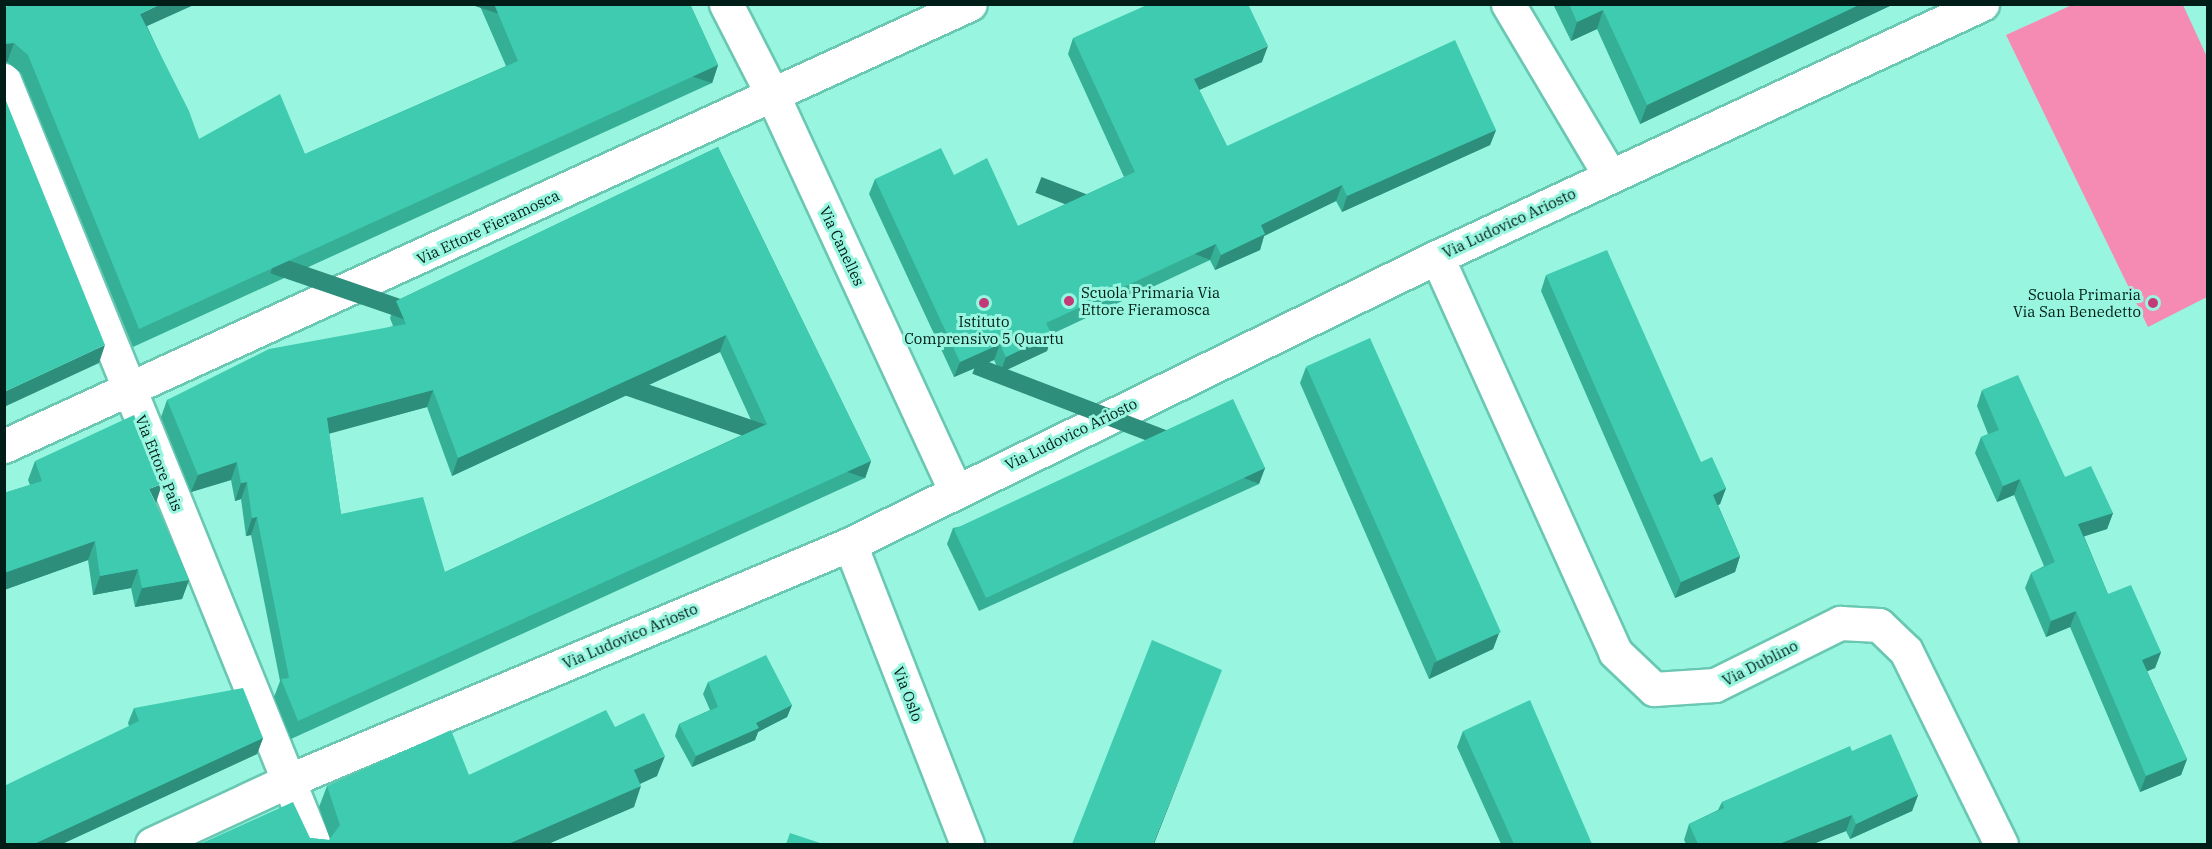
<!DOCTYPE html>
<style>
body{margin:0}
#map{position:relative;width:2212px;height:849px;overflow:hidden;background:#98f6e0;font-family:"IBM Plex Serif",serif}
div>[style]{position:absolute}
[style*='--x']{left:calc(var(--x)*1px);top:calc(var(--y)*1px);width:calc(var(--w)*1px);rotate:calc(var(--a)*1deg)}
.green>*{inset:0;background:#f58ab2}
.roads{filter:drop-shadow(2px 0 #69c7b2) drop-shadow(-2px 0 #69c7b2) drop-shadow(0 2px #69c7b2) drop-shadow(0 -2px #69c7b2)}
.minor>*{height:33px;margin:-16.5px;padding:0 16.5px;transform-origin:16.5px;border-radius:16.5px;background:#fff}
.wall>*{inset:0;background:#36af97}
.shaded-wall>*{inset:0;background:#2c8e7b;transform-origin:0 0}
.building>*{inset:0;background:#3fcbb0;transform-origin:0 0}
.dots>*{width:16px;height:16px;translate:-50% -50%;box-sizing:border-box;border:3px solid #98f6e0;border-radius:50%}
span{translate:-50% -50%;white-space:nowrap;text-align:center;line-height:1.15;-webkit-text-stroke:6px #98f6e0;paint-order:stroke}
.street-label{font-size:15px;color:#001d17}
.poi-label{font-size:15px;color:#001d17}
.left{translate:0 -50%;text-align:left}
.right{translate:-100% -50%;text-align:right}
.frame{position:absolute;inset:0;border:6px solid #001d17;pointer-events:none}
</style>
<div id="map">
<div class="green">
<i style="clip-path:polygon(2074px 4px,2183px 5px,2207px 57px,2207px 297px,2148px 327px,2006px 35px)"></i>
</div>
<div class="roads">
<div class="minor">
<i style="--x:726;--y:4;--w:103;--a:62.9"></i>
<i style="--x:773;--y:96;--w:434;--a:65.2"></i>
<i style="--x:1508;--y:4;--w:200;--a:59.3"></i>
<i style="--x:4;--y:80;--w:824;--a:67.91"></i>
<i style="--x:1437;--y:257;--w:433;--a:65.7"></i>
<i style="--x:1615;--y:652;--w:54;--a:43.5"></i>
<i style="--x:1654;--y:689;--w:61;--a:-3.8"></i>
<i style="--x:1715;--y:685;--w:140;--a:-26.4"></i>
<i style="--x:1840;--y:623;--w:39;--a:3"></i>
<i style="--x:1879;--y:625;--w:37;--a:44"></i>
<i style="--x:1906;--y:651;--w:215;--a:63.8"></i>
<i style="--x:4;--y:446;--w:1062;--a:-24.59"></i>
<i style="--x:850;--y:544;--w:322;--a:68.7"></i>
<i style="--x:152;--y:844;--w:152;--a:-24.9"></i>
<i style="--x:290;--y:780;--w:608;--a:-22.85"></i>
<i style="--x:850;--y:544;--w:653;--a:-26.06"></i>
<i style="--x:1437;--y:257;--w:601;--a:-24.9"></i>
</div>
</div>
<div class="wall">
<i style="clip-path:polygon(479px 4px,690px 4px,718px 65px,712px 83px,133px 347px,21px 73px,7px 62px,4px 62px,4px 8px,147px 26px,199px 139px,305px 154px,506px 66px)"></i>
<i style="clip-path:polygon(1553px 4px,1894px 4px,1640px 124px,1597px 29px,1571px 41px)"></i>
<i style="clip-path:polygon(1073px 38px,1262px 62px,1199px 90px,1227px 146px,1496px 130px,1490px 145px,1342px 212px,1336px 201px,1264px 236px,1260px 250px,1215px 270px,1210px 260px,1052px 334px,1047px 351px,1000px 373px,994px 360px,954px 377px,869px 194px,875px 179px,954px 175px,1018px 226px,1124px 177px,1068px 54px)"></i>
<i style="clip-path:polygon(evenodd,718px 147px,871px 461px,865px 478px,291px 739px,274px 697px,280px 681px,251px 535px,246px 536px,241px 499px,235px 501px,231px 480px,191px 492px,161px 417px,167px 400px,393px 326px,390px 318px,396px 301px,718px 147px,720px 352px,755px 429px,445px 572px,341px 514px,329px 433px,427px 407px,452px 476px,720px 352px)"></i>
<i style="clip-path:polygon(1546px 275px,1701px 462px,1726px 488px,1720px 504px,1718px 505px,1740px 556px,1735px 572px,1675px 598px,1541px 291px)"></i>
<i style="clip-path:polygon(1306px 367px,1499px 633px,1493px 649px,1429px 679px,1300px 383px)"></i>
<i style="clip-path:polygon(1982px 390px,2065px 477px,2113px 513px,2107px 529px,2084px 536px,2108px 594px,2161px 652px,2155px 668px,2147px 671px,2187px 759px,2181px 775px,2140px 792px,2070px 627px,2046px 637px,2025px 588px,2031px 573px,2044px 566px,2014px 495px,1997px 502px,1975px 453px,1981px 437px,1988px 434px,1977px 406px)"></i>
<i style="clip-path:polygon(35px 461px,155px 503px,189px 580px,182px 599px,135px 607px,131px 588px,93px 595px,88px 560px,4px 590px,4px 493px,30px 485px,28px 480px)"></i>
<i style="clip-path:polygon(1265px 468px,1259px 484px,979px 611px,947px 544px,953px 528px)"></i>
<i style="clip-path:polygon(708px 682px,792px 705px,787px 717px,758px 732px,755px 740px,692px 767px,675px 736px,679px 724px,710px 710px,703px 694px)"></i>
<i style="clip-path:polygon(134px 708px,263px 738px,257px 754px,62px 844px,4px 844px,129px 726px,128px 723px)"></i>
<i style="clip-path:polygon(615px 727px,657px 776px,640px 784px,634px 807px,548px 844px,200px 844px,310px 838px,329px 840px,330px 839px,319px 807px,327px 786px,469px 775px)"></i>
<i style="clip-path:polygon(1463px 731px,1592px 844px,1501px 844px,1457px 747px)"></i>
<i style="clip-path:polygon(1852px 751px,1918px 795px,1912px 811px,1850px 839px,1846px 831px,1813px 844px,1686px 844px,1684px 840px,1689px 824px,1718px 810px,1722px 802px)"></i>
</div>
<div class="shaded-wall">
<i style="clip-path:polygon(161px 4px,196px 4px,134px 32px,140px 14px)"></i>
<i style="clip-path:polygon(1861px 4px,1894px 4px,1640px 124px,1647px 105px)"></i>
<i style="clip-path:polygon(1603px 10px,1597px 29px,1571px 41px,1577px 22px)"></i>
<i style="clip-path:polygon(14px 43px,7px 62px,4px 62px,4px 44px)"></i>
<i style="clip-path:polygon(1268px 46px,1262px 62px,1188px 95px,1194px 79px)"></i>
<i style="left:718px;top:65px;width:19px;height:636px;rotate:108deg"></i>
<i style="clip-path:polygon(1496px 130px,1490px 145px,1342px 212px,1347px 196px)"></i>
<i style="clip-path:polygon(1342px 185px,1336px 201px,1264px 236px,1260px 250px,1215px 270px,1221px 255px,1261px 225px)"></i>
<i style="left:1216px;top:244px;width:17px;height:187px;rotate:111deg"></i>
<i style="clip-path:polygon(726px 335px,720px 352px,452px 476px,458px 458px)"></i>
<i style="clip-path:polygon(1052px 335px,1047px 351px,1000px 373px,1006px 357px)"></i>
<i style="clip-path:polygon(1000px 344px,994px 360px,954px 377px,960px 362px)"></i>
<i style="clip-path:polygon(105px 345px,99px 363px,4px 407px,4px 392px)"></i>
<i style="clip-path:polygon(433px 390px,427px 407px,321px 436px,327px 418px)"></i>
<i style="left:871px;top:461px;width:18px;height:629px;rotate:109deg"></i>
<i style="clip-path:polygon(237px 462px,231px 480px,191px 492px,198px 475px)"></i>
<i style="left:1265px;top:468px;width:17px;height:307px;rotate:111deg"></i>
<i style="clip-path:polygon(2020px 479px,2014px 495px,1997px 502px,2003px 486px)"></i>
<i style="clip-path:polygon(247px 482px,241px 499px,235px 501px,241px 483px)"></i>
<i style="clip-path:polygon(162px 484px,156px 503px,149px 489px)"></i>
<i style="clip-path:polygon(1726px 488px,1720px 504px,1707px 511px,1713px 495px)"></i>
<i style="clip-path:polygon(2113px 513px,2107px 529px,2073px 540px,2078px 524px)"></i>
<i style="clip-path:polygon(257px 517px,251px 535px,246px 536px,252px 518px)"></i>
<i style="clip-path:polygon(95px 541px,88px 560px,4px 590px,4px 573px)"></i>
<i style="clip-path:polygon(1740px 556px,1735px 572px,1675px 598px,1681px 582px)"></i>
<i style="clip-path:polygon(138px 569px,131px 588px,93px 595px,100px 576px)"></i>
<i style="clip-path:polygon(189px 580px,182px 599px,135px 607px,142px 588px)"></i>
<i style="clip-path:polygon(2076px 611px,2070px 627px,2046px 637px,2051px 621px)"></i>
<i style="clip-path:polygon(1499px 633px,1493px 649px,1429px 679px,1434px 663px)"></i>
<i style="clip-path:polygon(2161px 652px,2155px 668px,2136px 676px,2142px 660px)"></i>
<i style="clip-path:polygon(1222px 670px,1154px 844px,1153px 844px)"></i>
<i style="clip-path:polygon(792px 705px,787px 717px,758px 732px,755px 740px,692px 767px,696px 756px,756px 723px)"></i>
<i style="clip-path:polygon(263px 738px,257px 754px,62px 844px,34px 844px)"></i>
<i style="clip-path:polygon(665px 756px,657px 776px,626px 790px,634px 770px)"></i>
<i style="clip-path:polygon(2187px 759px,2181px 775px,2140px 792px,2146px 776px)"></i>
<i style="clip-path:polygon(641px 786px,634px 807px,548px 844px,508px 844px)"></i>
<i style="clip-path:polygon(1918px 795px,1912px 811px,1850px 839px,1856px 824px)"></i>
<i style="clip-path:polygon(1852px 815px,1846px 831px,1813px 844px,1779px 844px)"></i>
</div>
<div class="building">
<i style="clip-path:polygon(11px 4px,161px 4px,140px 14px,189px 111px,199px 139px,280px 94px,305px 154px,518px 61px,494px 4px,690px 4px,718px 65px,139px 329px,28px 55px,14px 43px,4px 44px,4px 8px)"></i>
<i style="clip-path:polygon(1149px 4px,1248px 4px,1268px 46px,1194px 79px,1227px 146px,1455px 40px,1496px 130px,1347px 196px,1342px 185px,1261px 225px,1265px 234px,1221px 255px,1216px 244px,1046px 323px,1052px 335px,1006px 357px,1000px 344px,960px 362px,875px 179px,941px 148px,954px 175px,987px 158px,1018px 226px,1135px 172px,1073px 38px)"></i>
<i style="clip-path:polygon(1569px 4px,1861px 4px,1647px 105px,1603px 10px,1577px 22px)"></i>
<i style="clip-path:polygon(4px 96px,105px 345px,4px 392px)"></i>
<i style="clip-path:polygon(evenodd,718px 147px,871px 461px,298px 721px,281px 679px,289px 678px,257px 517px,252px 518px,247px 482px,241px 483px,237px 462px,198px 475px,167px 400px,269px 349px,406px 324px,396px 301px,718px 147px,726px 335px,767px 424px,445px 572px,423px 497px,341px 514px,327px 418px,433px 390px,458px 458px,726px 335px)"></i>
<i style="clip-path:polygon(1607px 250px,1701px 462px,1712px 457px,1726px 488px,1713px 495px,1740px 556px,1681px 582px,1546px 275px)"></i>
<i style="left:1370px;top:338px;width:322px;height:70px;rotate:66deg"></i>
<i style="clip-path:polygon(2018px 375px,2065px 477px,2091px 466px,2113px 513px,2078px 524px,2108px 594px,2131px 585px,2161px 652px,2142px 660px,2187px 759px,2146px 776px,2076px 611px,2051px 621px,2031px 573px,2055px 562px,2020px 479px,2003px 486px,1981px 437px,1999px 430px,1982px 390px)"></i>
<i style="left:1233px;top:399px;width:76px;height:308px;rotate:65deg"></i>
<i style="clip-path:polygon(134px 415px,162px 484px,149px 489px,189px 580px,142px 588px,138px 569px,100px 576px,95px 541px,4px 573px,4px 493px,42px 481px,35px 461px)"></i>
<i style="clip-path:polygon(1152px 640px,1222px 670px,1153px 844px,1072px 844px)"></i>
<i style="clip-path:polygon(766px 655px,792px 705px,756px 723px,759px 728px,696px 756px,679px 724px,718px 707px,708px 682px)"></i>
<i style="clip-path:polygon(243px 688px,263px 738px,34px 844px,4px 844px,4px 786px,139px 721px,134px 708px)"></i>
<i style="clip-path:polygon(1530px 700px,1592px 844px,1514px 844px,1463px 731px)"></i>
<i style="clip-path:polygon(606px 710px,615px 727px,644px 713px,665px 756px,634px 770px,641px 786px,508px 844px,200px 844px,293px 802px,310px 838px,329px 840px,340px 825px,327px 786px,451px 730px,469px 775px)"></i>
<i style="clip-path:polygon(1891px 734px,1918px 795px,1856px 824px,1852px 815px,1779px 844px,1698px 844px,1689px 824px,1724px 808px,1722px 802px,1850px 746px,1852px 751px)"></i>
<i style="clip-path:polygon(790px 833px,823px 844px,786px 844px)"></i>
</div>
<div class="dots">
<i style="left:1069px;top:301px;background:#c23a77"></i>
<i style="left:984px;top:303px;background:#c23a77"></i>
<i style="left:2153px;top:303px;background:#c23a77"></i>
</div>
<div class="street-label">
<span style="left:1509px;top:223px;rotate:-25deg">Via Ludovico Ariosto</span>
<span style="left:488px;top:227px;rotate:-25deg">Via Ettore Fieramosca</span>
<span style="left:842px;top:246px;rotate:65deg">Via Canelles</span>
<span style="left:1071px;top:434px;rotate:-26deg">Via Ludovico Ariosto</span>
<span style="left:159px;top:463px;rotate:68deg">Via Ettore Pais</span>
<span style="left:630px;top:636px;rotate:-23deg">Via Ludovico Ariosto</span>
<span style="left:1760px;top:663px;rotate:-27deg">Via Dublino</span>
<span style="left:908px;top:694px;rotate:69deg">Via Oslo</span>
</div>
<div class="poi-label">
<span class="left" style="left:1081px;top:301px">Scuola Primaria Via<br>Ettore Fieramosca</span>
<span class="right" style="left:2141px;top:303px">Scuola Primaria<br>Via San Benedetto</span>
<span style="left:984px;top:330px">Istituto<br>Comprensivo 5 Quartu</span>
</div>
<div class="frame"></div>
</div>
